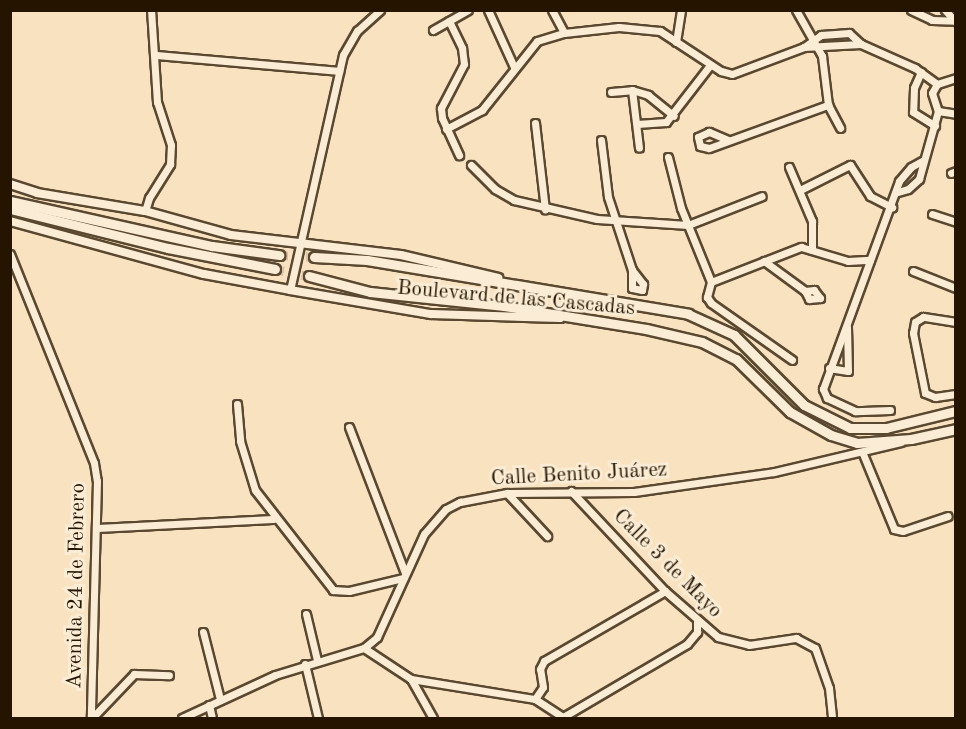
<!DOCTYPE html>
<meta charset="utf-8">
<style>
body{margin:0}
#map{position:relative;width:966px;height:729px;overflow:hidden;background:#f9e2bf;font-family:"Old Standard TT",serif}
div>[style]{position:absolute}
[style*='--x']{left:calc(var(--x)*1px);top:calc(var(--y)*1px);width:calc(var(--w)*1px);rotate:calc(var(--a)*1deg)}
.secondary-tunnel>*{height:9px;margin-top:-4.5px;transform-origin:0;background:repeating-linear-gradient(90deg,#d9c3a2 0 9px,transparent 0 13.5px)}
.roads{filter:drop-shadow(2px 0 #5a4830) drop-shadow(-2px 0 #5a4830) drop-shadow(0 2px #5a4830) drop-shadow(0 -2px #5a4830)}
.minor>*{height:7px;margin:-3.5px;padding:0 3.5px;transform-origin:3.5px;border-radius:3.5px;background:#fbecd5}
.tertiary>*{height:8px;margin:-4px;padding:0 4px;transform-origin:4px;border-radius:4px;background:#fbecd5}
.secondary>*{height:9px;margin:-4.5px;padding:0 4.5px;transform-origin:4.5px;border-radius:4.5px;background:#fbecd5}
span{translate:-50% -50%;white-space:nowrap;text-align:center;line-height:1.15;-webkit-text-stroke:6px #fbecd5;paint-order:stroke}
.street-label{font-size:21px;color:#251500}
.frame{position:absolute;inset:0;border:12px solid #251500;pointer-events:none}
</style>
<div id="map">
<div class="secondary-tunnel">
<i style="--x:279;--y:255;--w:35;--a:3"></i>
<i style="--x:275;--y:269;--w:35;--a:12"></i>
</div>
<div class="roads">
<div class="minor">
<i style="--x:488;--y:10;--w:63;--a:65.5"></i>
<i style="--x:552;--y:10;--w:26;--a:62"></i>
<i style="--x:796;--y:10;--w:53;--a:60.5"></i>
<i style="--x:822;--y:56;--w:49;--a:83"></i>
<i style="--x:828;--y:105;--w:26;--a:62"></i>
<i style="--x:911;--y:10;--w:23;--a:25"></i>
<i style="--x:932;--y:20;--w:24;--a:2"></i>
<i style="--x:945;--y:10;--w:15;--a:48"></i>
<i style="--x:449;--y:21;--w:30;--a:64"></i>
<i style="--x:462;--y:48;--w:16;--a:83"></i>
<i style="--x:464;--y:64;--w:50;--a:117.6"></i>
<i style="--x:441;--y:108;--w:10;--a:84"></i>
<i style="--x:442;--y:118;--w:41;--a:65.3"></i>
<i style="--x:433;--y:30;--w:40;--a:-29.7"></i>
<i style="--x:676;--y:42;--w:32;--a:-81"></i>
<i style="--x:804;--y:47;--w:21;--a:-35"></i>
<i style="--x:821;--y:35;--w:28;--a:-4"></i>
<i style="--x:849;--y:33;--w:16;--a:43"></i>
<i style="--x:861;--y:44;--w:59;--a:24"></i>
<i style="--x:915;--y:68;--w:27;--a:36"></i>
<i style="--x:157;--y:55;--w:183;--a:5"></i>
<i style="--x:921;--y:72;--w:17;--a:114"></i>
<i style="--x:914;--y:88;--w:24;--a:92"></i>
<i style="--x:913;--y:112;--w:26;--a:32"></i>
<i style="--x:956;--y:78;--w:20;--a:162"></i>
<i style="--x:937;--y:84;--w:10;--a:119"></i>
<i style="--x:932;--y:93;--w:19;--a:72"></i>
<i style="--x:938;--y:111;--w:18;--a:9"></i>
<i style="--x:632;--y:90;--w:58;--a:83.1"></i>
<i style="--x:611;--y:92;--w:21;--a:-5"></i>
<i style="--x:632;--y:90;--w:17;--a:17"></i>
<i style="--x:648;--y:95;--w:33;--a:39"></i>
<i style="--x:535;--y:123;--w:87;--a:83.4"></i>
<i style="--x:637;--y:124;--w:29;--a:-4"></i>
<i style="--x:666;--y:122;--w:72;--a:-52.3"></i>
<i style="--x:446;--y:129;--w:41;--a:-27.8"></i>
<i style="--x:482;--y:110;--w:88;--a:-51.4"></i>
<i style="--x:537;--y:41;--w:28;--a:-17"></i>
<i style="--x:564;--y:33;--w:55;--a:-6.2"></i>
<i style="--x:619;--y:27;--w:41;--a:5.6"></i>
<i style="--x:660;--y:31;--w:73;--a:33.3"></i>
<i style="--x:721;--y:71;--w:11;--a:15"></i>
<i style="--x:732;--y:74;--w:77;--a:-20.6"></i>
<i style="--x:804;--y:47;--w:57;--a:-3"></i>
<i style="--x:601;--y:140;--w:57;--a:83"></i>
<i style="--x:608;--y:197;--w:77;--a:71.8"></i>
<i style="--x:632;--y:270;--w:18;--a:52"></i>
<i style="--x:643;--y:284;--w:6;--a:99"></i>
<i style="--x:642;--y:290;--w:10;--a:-169"></i>
<i style="--x:632;--y:288;--w:18;--a:-90"></i>
<i style="--x:728;--y:140;--w:21;--a:-157"></i>
<i style="--x:709;--y:132;--w:12;--a:156"></i>
<i style="--x:698;--y:137;--w:9;--a:77"></i>
<i style="--x:700;--y:146;--w:9;--a:13"></i>
<i style="--x:709;--y:148;--w:127;--a:-19.9"></i>
<i style="--x:668;--y:157;--w:53;--a:75.7"></i>
<i style="--x:681;--y:208;--w:80;--a:67.9"></i>
<i style="--x:471;--y:165;--w:34;--a:45"></i>
<i style="--x:495;--y:189;--w:22;--a:30"></i>
<i style="--x:514;--y:200;--w:85;--a:12.9"></i>
<i style="--x:597;--y:219;--w:91;--a:3.8"></i>
<i style="--x:688;--y:225;--w:79;--a:-21.4"></i>
<i style="--x:789;--y:167;--w:59;--a:66.9"></i>
<i style="--x:812;--y:221;--w:29;--a:90"></i>
<i style="--x:951;--y:173;--w:5;--a:-22"></i>
<i style="--x:800;--y:190;--w:56;--a:-26.6"></i>
<i style="--x:850;--y:165;--w:37;--a:57"></i>
<i style="--x:870;--y:196;--w:25;--a:27"></i>
<i style="--x:898;--y:192;--w:10;--a:-17"></i>
<i style="--x:908;--y:189;--w:15;--a:-42"></i>
<i style="--x:919;--y:179;--w:71;--a:-74.4"></i>
<i style="--x:145;--y:211;--w:14;--a:-73"></i>
<i style="--x:149;--y:198;--w:40;--a:-58"></i>
<i style="--x:170;--y:164;--w:19;--a:-87"></i>
<i style="--x:171;--y:145;--w:45;--a:-108"></i>
<i style="--x:157;--y:102;--w:92;--a:-93.7"></i>
<i style="--x:932;--y:214;--w:25;--a:18"></i>
<i style="--x:10;--y:254;--w:225;--a:68.1"></i>
<i style="--x:94;--y:463;--w:18;--a:81"></i>
<i style="--x:97;--y:481;--w:237;--a:91.5"></i>
<i style="--x:764;--y:261;--w:51;--a:36.2"></i>
<i style="--x:805;--y:291;--w:9;--a:63"></i>
<i style="--x:809;--y:299;--w:11;--a:-5"></i>
<i style="--x:820;--y:298;--w:10;--a:-127"></i>
<i style="--x:814;--y:290;--w:9;--a:174"></i>
<i style="--x:913;--y:271;--w:46;--a:21.6"></i>
<i style="--x:711;--y:282;--w:97;--a:-21.3"></i>
<i style="--x:801;--y:247;--w:49;--a:16.6"></i>
<i style="--x:848;--y:261;--w:22;--a:-3"></i>
<i style="--x:711;--y:282;--w:16;--a:105"></i>
<i style="--x:707;--y:297;--w:7;--a:56"></i>
<i style="--x:711;--y:303;--w:99;--a:35.1"></i>
<i style="--x:290;--y:290;--w:241;--a:-77.3"></i>
<i style="--x:343;--y:55;--w:28;--a:-60"></i>
<i style="--x:357;--y:31;--w:31;--a:-42"></i>
<i style="--x:956;--y:322;--w:33;--a:-171"></i>
<i style="--x:923;--y:317;--w:9;--a:148"></i>
<i style="--x:915;--y:322;--w:11;--a:100"></i>
<i style="--x:913;--y:333;--w:61;--a:78.7"></i>
<i style="--x:925;--y:393;--w:11;--a:22"></i>
<i style="--x:935;--y:397;--w:21;--a:-8"></i>
<i style="--x:829;--y:368;--w:19;--a:9"></i>
<i style="--x:848;--y:371;--w:44;--a:-91.3"></i>
<i style="--x:237;--y:404;--w:37;--a:85"></i>
<i style="--x:240;--y:441;--w:51;--a:73"></i>
<i style="--x:255;--y:490;--w:127;--a:52"></i>
<i style="--x:333;--y:590;--w:16;--a:4"></i>
<i style="--x:349;--y:591;--w:56;--a:-13.5"></i>
<i style="--x:890;--y:410;--w:35;--a:178"></i>
<i style="--x:855;--y:411;--w:31;--a:-155"></i>
<i style="--x:827;--y:398;--w:10;--a:-114"></i>
<i style="--x:823;--y:389;--w:221;--a:-69.9"></i>
<i style="--x:899;--y:181;--w:18;--a:-49"></i>
<i style="--x:911;--y:167;--w:13;--a:-29"></i>
<i style="--x:349;--y:427;--w:156;--a:69"></i>
<i style="--x:863;--y:454;--w:81;--a:67.5"></i>
<i style="--x:894;--y:529;--w:9;--a:13"></i>
<i style="--x:903;--y:531;--w:47;--a:-18.4"></i>
<i style="--x:571;--y:491;--w:137;--a:46.8"></i>
<i style="--x:665;--y:591;--w:70;--a:41"></i>
<i style="--x:718;--y:637;--w:32;--a:14"></i>
<i style="--x:749;--y:645;--w:48;--a:-8.5"></i>
<i style="--x:796;--y:638;--w:21;--a:28"></i>
<i style="--x:815;--y:648;--w:42;--a:70.7"></i>
<i style="--x:829;--y:688;--w:30;--a:84"></i>
<i style="--x:507;--y:493;--w:59;--a:47.1"></i>
<i style="--x:96;--y:528;--w:178;--a:-2.9"></i>
<i style="--x:306;--y:614;--w:47;--a:76.6"></i>
<i style="--x:203;--y:632;--w:69;--a:75.8"></i>
<i style="--x:364;--y:648;--w:56;--a:33.4"></i>
<i style="--x:411;--y:679;--w:45;--a:60.6"></i>
<i style="--x:305;--y:664;--w:56;--a:76.5"></i>
<i style="--x:411;--y:679;--w:126;--a:9.2"></i>
<i style="--x:535;--y:699;--w:33;--a:33"></i>
<i style="--x:563;--y:717;--w:144;--a:-30.5"></i>
<i style="--x:687;--y:644;--w:16;--a:-50"></i>
<i style="--x:697;--y:632;--w:10;--a:-90"></i>
<i style="--x:535;--y:699;--w:14;--a:-56"></i>
<i style="--x:543;--y:687;--w:18;--a:-99"></i>
<i style="--x:540;--y:669;--w:9;--a:-63"></i>
<i style="--x:544;--y:661;--w:140;--a:-30"></i>
<i style="--x:209;--y:705;--w:13;--a:77"></i>
<i style="--x:92;--y:718;--w:61;--a:-46.3"></i>
<i style="--x:134;--y:674;--w:35;--a:2"></i>
<i style="--x:182;--y:718;--w:102;--a:-24.8"></i>
<i style="--x:275;--y:675;--w:93;--a:-16.9"></i>
<i style="--x:364;--y:648;--w:17;--a:-40"></i>
<i style="--x:377;--y:637;--w:113;--a:-65.5"></i>
<i style="--x:424;--y:534;--w:33;--a:-49"></i>
<i style="--x:446;--y:509;--w:16;--a:-27"></i>
<i style="--x:460;--y:502;--w:48;--a:-10.8"></i>
<i style="--x:507;--y:493;--w:127;--a:-0.5"></i>
<i style="--x:634;--y:492;--w:141;--a:-8.1"></i>
<i style="--x:774;--y:472;--w:130;--a:-13.3"></i>
</div>
<div class="tertiary">
<i style="--x:10;--y:184;--w:28;--a:18"></i>
<i style="--x:37;--y:193;--w:109;--a:9.5"></i>
<i style="--x:145;--y:211;--w:89;--a:15.6"></i>
<i style="--x:231;--y:235;--w:171;--a:6.7"></i>
<i style="--x:401;--y:255;--w:100;--a:13.3"></i>
<i style="--x:10;--y:221;--w:201;--a:15.3"></i>
<i style="--x:204;--y:274;--w:87;--a:10.5"></i>
<i style="--x:290;--y:290;--w:143;--a:9.7"></i>
<i style="--x:431;--y:314;--w:129;--a:1.8"></i>
</div>
<div class="secondary">
<i style="--x:10;--y:201;--w:207;--a:12.6"></i>
<i style="--x:212;--y:246;--w:68;--a:7.7"></i>
<i style="--x:10;--y:209;--w:163;--a:13.9"></i>
<i style="--x:168;--y:248;--w:109;--a:11.1"></i>
<i style="--x:314;--y:257;--w:53;--a:3.2"></i>
<i style="--x:367;--y:260;--w:326;--a:9.5"></i>
<i style="--x:688;--y:314;--w:51;--a:24.5"></i>
<i style="--x:734;--y:335;--w:99;--a:45"></i>
<i style="--x:804;--y:405;--w:51;--a:26.6"></i>
<i style="--x:850;--y:428;--w:36;--a:0"></i>
<i style="--x:886;--y:428;--w:72;--a:-13.7"></i>
<i style="--x:309;--y:276;--w:63;--a:14.7"></i>
<i style="--x:370;--y:292;--w:135;--a:6"></i>
<i style="--x:504;--y:306;--w:144;--a:9.2"></i>
<i style="--x:646;--y:329;--w:57;--a:13.1"></i>
<i style="--x:702;--y:342;--w:38;--a:27"></i>
<i style="--x:736;--y:359;--w:76;--a:44.5"></i>
<i style="--x:790;--y:412;--w:47;--a:29.3"></i>
<i style="--x:831;--y:435;--w:27;--a:17"></i>
<i style="--x:857;--y:443;--w:54;--a:-4.2"></i>
<i style="--x:911;--y:439;--w:46;--a:-12.5"></i>
</div>
</div>
<div class="street-label">
<span style="left:516px;top:299px;rotate:5deg">Boulevard de las Cascadas</span>
<span style="left:579px;top:475px;rotate:-3deg">Calle Benito Juárez</span>
<span style="left:667px;top:564px;rotate:45deg">Calle 3 de Mayo</span>
<span style="left:77px;top:586px;rotate:-89deg">Avenida 24 de Febrero</span>
</div>
<div class="frame"></div>
</div>
